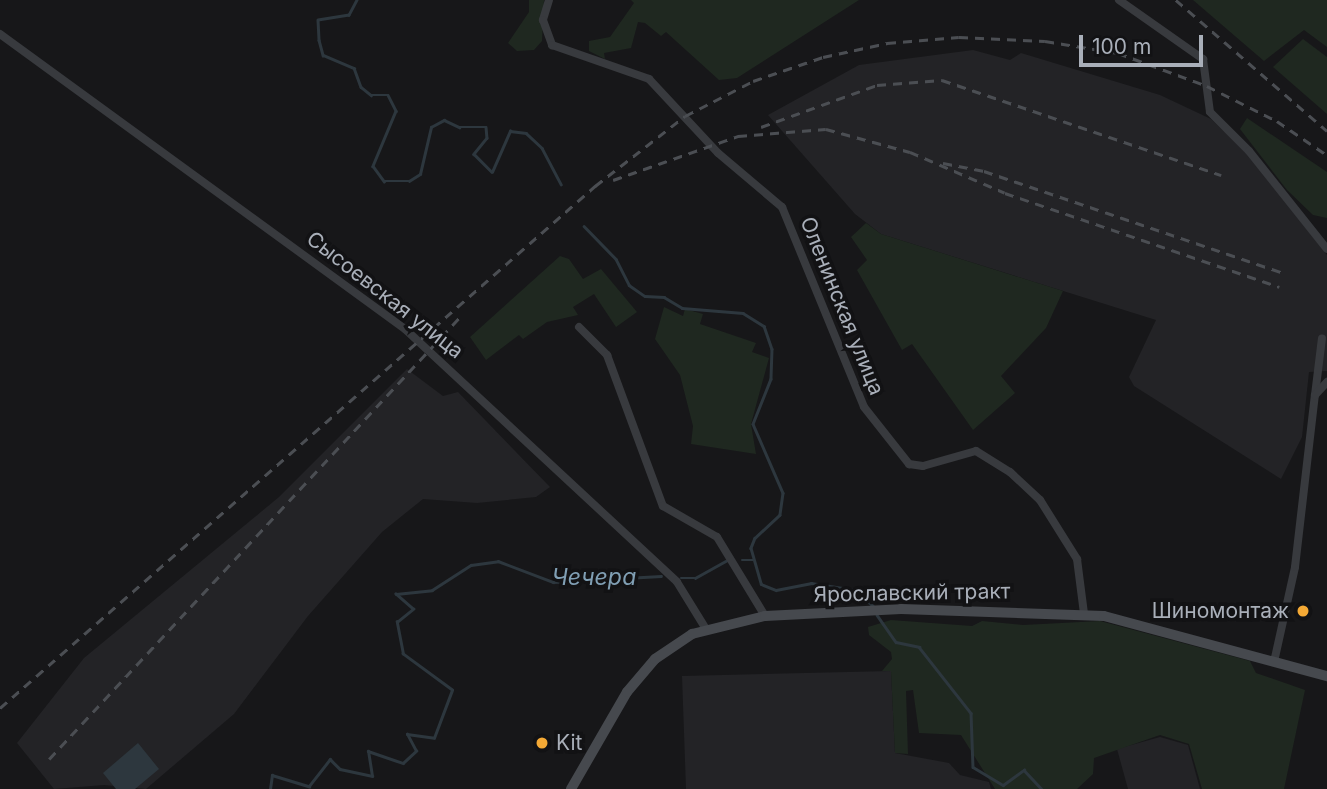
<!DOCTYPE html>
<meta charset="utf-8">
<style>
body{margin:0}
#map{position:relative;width:1327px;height:789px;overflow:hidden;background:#171719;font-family:Inter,sans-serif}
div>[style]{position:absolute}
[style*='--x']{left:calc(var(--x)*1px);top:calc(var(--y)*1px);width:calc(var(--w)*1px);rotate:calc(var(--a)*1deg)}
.built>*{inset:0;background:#232326}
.green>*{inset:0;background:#1f2820}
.water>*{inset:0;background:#2d373e}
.stream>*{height:2.5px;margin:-1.25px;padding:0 1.25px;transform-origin:1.25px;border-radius:1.25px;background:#2d373e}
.street>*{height:8px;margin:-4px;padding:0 4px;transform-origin:4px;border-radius:4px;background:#383a3e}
.secondary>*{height:10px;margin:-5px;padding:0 5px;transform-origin:5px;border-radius:5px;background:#46494e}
.rail>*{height:2.5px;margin-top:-1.25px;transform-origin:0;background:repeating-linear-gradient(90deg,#4b4e53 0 9px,transparent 0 16px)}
.dots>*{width:19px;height:19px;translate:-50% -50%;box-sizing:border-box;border:4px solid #121214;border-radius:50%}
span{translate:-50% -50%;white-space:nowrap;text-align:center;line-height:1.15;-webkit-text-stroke:7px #121214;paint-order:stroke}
.street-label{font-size:21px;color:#a9afb9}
.poi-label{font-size:21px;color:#a9afb9}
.right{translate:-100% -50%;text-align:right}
.left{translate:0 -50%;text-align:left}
.water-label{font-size:23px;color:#809fb4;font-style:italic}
.scale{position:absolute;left:1079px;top:35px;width:124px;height:32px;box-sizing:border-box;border:4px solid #a9afb9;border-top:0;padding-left:9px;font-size:21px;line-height:24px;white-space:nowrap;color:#a9afb9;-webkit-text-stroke:5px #121214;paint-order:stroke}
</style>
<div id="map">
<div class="built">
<i style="clip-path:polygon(973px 50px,1010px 60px,1021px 53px,1160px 95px,1211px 119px,1247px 153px,1327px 255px,1327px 371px,1309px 372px,1302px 437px,1281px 479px,1134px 386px,1129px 377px,1156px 320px,881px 234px,855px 214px,768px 115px,859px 65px)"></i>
<i style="clip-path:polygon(407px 369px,443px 396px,458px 392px,550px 487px,536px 497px,477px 503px,423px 499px,382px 532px,308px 616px,234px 714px,146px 789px,104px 785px,54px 789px,17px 743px,84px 658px,279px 497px)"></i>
<i style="clip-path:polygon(891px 671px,895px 753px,949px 763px,960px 775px,989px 782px,991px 789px,686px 789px,682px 676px)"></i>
<i style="clip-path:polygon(1160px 737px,1188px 745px,1200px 789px,1128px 789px,1117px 749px)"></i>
</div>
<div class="green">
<i style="clip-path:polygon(529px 0,544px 0,542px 41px,534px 50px,517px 51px,508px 43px,529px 12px)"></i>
<i style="clip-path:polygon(631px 0,859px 0,737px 78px,719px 80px,666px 32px,661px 36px,645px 23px,638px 22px,631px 48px,604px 53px,605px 59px,589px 51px,589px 41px,610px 37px,634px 3px)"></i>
<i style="clip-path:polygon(1193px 0,1327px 0,1327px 47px,1304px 30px,1264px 61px)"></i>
<i style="clip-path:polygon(1303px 39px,1327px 57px,1327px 114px,1273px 67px)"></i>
<i style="clip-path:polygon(1247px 118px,1327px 172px,1327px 218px,1313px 215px,1287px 190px,1240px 129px)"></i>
<i style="clip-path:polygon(866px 223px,881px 234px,1063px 291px,1046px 328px,1001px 376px,1015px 393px,973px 430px,912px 344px,902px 350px,857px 270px,867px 260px,851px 237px)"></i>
<i style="clip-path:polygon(560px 256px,569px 259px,583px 279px,601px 269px,637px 312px,616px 327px,594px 294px,573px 307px,578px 315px,547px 322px,523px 339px,519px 335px,486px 360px,470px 337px)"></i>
<i style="clip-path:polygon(664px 307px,683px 316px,685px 309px,703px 314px,700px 324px,756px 343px,752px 352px,769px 358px,751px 424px,756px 454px,691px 444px,693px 426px,680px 375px,655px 339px)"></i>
<i style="clip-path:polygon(891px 620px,972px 626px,982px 621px,1023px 625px,1100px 621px,1250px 661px,1256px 673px,1305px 690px,1284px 789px,1202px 789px,1189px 744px,1160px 735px,1094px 758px,1093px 774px,1077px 789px,995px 789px,961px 735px,919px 733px,913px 690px,906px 691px,908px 754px,895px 753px,891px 671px,882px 671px,892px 659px,891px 652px,869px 635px,868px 627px)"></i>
</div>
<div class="water">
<i style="clip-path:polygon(138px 743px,159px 769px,135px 789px,116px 789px,103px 773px)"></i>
</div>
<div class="stream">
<i style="--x:357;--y:0;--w:17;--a:118"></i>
<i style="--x:349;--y:15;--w:31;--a:171"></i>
<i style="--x:318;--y:20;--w:20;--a:87"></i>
<i style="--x:319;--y:40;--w:16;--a:75"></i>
<i style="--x:323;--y:55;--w:34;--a:23"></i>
<i style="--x:354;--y:68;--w:20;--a:70"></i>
<i style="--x:361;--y:87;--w:13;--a:39"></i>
<i style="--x:371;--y:95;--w:17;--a:0"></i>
<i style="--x:388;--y:95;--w:18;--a:63"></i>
<i style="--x:396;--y:111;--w:60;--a:112.7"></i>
<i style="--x:373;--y:166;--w:19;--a:54"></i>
<i style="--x:384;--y:181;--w:25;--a:0"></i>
<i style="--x:409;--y:181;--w:13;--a:-32"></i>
<i style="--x:420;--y:174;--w:48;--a:-76.8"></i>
<i style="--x:431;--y:127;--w:15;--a:-28"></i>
<i style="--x:444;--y:120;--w:17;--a:25"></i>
<i style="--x:459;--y:127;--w:27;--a:0"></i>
<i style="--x:486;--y:127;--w:11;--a:85"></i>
<i style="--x:487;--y:138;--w:21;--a:129"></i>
<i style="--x:474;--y:154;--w:25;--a:45"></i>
<i style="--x:492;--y:172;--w:45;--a:-66.3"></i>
<i style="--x:510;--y:131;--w:16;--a:7"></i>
<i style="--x:526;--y:133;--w:22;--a:43"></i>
<i style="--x:542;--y:148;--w:41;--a:62.2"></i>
<i style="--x:584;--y:226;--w:46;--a:45.9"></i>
<i style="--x:616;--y:259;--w:29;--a:63"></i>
<i style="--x:629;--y:285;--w:19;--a:35"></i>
<i style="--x:645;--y:296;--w:19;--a:3"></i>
<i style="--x:664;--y:297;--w:21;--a:31"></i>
<i style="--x:682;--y:308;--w:61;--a:4.7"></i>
<i style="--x:743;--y:313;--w:25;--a:32"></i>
<i style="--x:764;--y:326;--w:24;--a:71"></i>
<i style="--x:772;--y:349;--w:30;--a:92"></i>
<i style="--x:771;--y:379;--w:48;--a:111.8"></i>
<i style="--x:753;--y:424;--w:75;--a:66.5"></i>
<i style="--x:783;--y:493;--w:22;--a:98"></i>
<i style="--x:780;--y:515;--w:34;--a:137"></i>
<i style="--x:755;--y:538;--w:11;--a:112"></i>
<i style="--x:751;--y:548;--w:37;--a:74"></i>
<i style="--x:761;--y:584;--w:16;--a:22"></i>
<i style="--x:776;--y:590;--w:36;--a:-11"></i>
<i style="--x:811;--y:583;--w:46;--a:8.8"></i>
<i style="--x:856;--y:590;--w:23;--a:43"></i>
<i style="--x:742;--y:560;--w:11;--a:0"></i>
<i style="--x:681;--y:578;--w:14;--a:0"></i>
<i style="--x:695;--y:578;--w:37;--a:-29"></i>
<i style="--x:877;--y:615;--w:33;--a:55"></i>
<i style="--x:896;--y:642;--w:24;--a:12"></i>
<i style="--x:919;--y:647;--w:84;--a:51.8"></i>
<i style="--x:971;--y:713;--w:54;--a:87.9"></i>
<i style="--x:973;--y:767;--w:35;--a:31"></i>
<i style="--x:1003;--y:785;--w:26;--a:-36"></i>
<i style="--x:1024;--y:770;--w:26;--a:47"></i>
<i style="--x:270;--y:789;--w:14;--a:-82"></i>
<i style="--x:272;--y:775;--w:39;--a:17"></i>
<i style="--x:309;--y:786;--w:34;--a:-52"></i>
<i style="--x:330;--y:759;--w:14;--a:45"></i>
<i style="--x:340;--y:769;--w:33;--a:12"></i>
<i style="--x:372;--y:776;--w:25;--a:-99"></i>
<i style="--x:368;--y:751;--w:37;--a:19"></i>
<i style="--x:403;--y:763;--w:18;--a:-43"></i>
<i style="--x:416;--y:751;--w:19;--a:-118"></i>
<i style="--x:407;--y:734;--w:27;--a:8"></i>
<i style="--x:434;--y:738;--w:51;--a:-69.4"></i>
<i style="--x:452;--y:690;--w:61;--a:-143.7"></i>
<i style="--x:403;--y:654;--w:33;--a:-101"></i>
<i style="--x:397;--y:622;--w:21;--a:-39"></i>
<i style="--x:413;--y:609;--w:23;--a:-139"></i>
<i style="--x:396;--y:594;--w:36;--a:-6"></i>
<i style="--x:432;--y:590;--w:46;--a:-32.7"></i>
<i style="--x:471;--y:565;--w:27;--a:-8"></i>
<i style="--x:498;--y:561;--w:59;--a:20.9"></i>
<i style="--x:553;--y:582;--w:108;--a:-3.2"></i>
</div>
<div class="street">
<i style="--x:549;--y:0;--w:21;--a:107"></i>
<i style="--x:543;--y:20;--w:27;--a:70"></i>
<i style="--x:552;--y:45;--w:103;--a:19.3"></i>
<i style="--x:649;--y:79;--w:101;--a:47"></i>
<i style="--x:718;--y:153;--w:84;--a:40.2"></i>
<i style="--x:782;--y:207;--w:216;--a:67.7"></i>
<i style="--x:864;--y:407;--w:73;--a:51.7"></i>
<i style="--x:909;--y:464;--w:14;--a:8"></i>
<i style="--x:923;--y:466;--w:55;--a:-15.8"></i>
<i style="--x:976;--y:451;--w:40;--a:32"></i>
<i style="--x:1010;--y:472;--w:41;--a:43"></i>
<i style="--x:1040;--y:500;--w:70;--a:57.9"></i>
<i style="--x:1077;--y:559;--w:55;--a:82.7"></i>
<i style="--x:1119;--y:0;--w:103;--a:35.1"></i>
<i style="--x:1203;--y:59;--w:53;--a:82.5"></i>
<i style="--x:1210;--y:112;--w:55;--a:45"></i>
<i style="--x:1249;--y:151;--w:125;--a:51.5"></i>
<i style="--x:0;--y:34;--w:501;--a:36.07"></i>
<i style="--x:405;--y:329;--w:371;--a:42.9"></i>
<i style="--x:677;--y:582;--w:55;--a:58.3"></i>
<i style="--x:579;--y:327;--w:40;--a:45"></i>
<i style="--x:607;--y:355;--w:161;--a:69.7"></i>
<i style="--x:663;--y:506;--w:62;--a:29.9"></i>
<i style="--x:717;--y:537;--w:92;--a:58.7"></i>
<i style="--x:1315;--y:395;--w:57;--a:-83"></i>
<i style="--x:1274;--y:662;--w:97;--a:-77.5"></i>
<i style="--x:1295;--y:567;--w:173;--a:-83.4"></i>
<i style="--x:1315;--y:395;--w:18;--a:-47"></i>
</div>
<div class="secondary">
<i style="--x:571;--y:789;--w:112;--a:-60"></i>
<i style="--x:627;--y:692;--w:43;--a:-49.7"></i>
<i style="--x:655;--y:659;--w:45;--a:-34"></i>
<i style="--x:692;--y:634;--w:75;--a:-13.9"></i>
<i style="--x:765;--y:616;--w:136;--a:-2.9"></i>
<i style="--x:901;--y:609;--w:203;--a:2"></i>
<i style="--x:1104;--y:616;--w:231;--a:15.1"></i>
</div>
<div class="rail">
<i style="--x:1176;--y:0;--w:200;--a:40.9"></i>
<i style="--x:761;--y:127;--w:123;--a:-19.9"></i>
<i style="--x:877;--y:85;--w:65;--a:-4.4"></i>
<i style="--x:942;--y:80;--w:295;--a:18.8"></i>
<i style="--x:943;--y:163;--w:42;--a:11"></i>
<i style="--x:984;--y:171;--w:317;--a:18.8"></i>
<i style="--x:613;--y:180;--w:133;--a:-19.4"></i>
<i style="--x:738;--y:136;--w:88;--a:-4.5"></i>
<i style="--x:826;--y:129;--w:87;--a:15.3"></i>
<i style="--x:910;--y:152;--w:103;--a:23.3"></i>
<i style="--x:1005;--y:193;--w:290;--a:18.9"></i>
<i style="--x:0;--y:708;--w:792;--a:-41.26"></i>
<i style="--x:595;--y:186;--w:114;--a:-37.9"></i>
<i style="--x:685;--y:116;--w:76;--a:-27.2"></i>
<i style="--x:753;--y:81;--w:74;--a:-18.9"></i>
<i style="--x:823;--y:57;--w:66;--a:-12.3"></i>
<i style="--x:887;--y:43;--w:72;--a:-4.8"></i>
<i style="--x:959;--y:37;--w:86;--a:2.7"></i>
<i style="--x:1045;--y:41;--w:74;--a:9.3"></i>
<i style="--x:1118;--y:53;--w:95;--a:20.3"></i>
<i style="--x:1207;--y:86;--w:78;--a:26.6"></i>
<i style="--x:1277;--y:121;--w:60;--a:34.2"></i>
<i style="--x:49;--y:759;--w:602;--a:-47.09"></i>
</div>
<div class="dots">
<i style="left:1303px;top:611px;background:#f4a935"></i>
<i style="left:542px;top:743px;background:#f4a935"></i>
</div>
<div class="street-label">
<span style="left:385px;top:295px;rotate:38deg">Сысоевская улица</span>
<span style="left:842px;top:306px;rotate:68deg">Оленинская улица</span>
<span style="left:912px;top:593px;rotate:-1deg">Ярославский тракт</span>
</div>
<div class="poi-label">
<span class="right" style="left:1289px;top:611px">Шиномонтаж</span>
<span class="left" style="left:556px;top:743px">Kit</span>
</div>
<div class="water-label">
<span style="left:594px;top:577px">Чечера</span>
</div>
<div class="scale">100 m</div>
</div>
